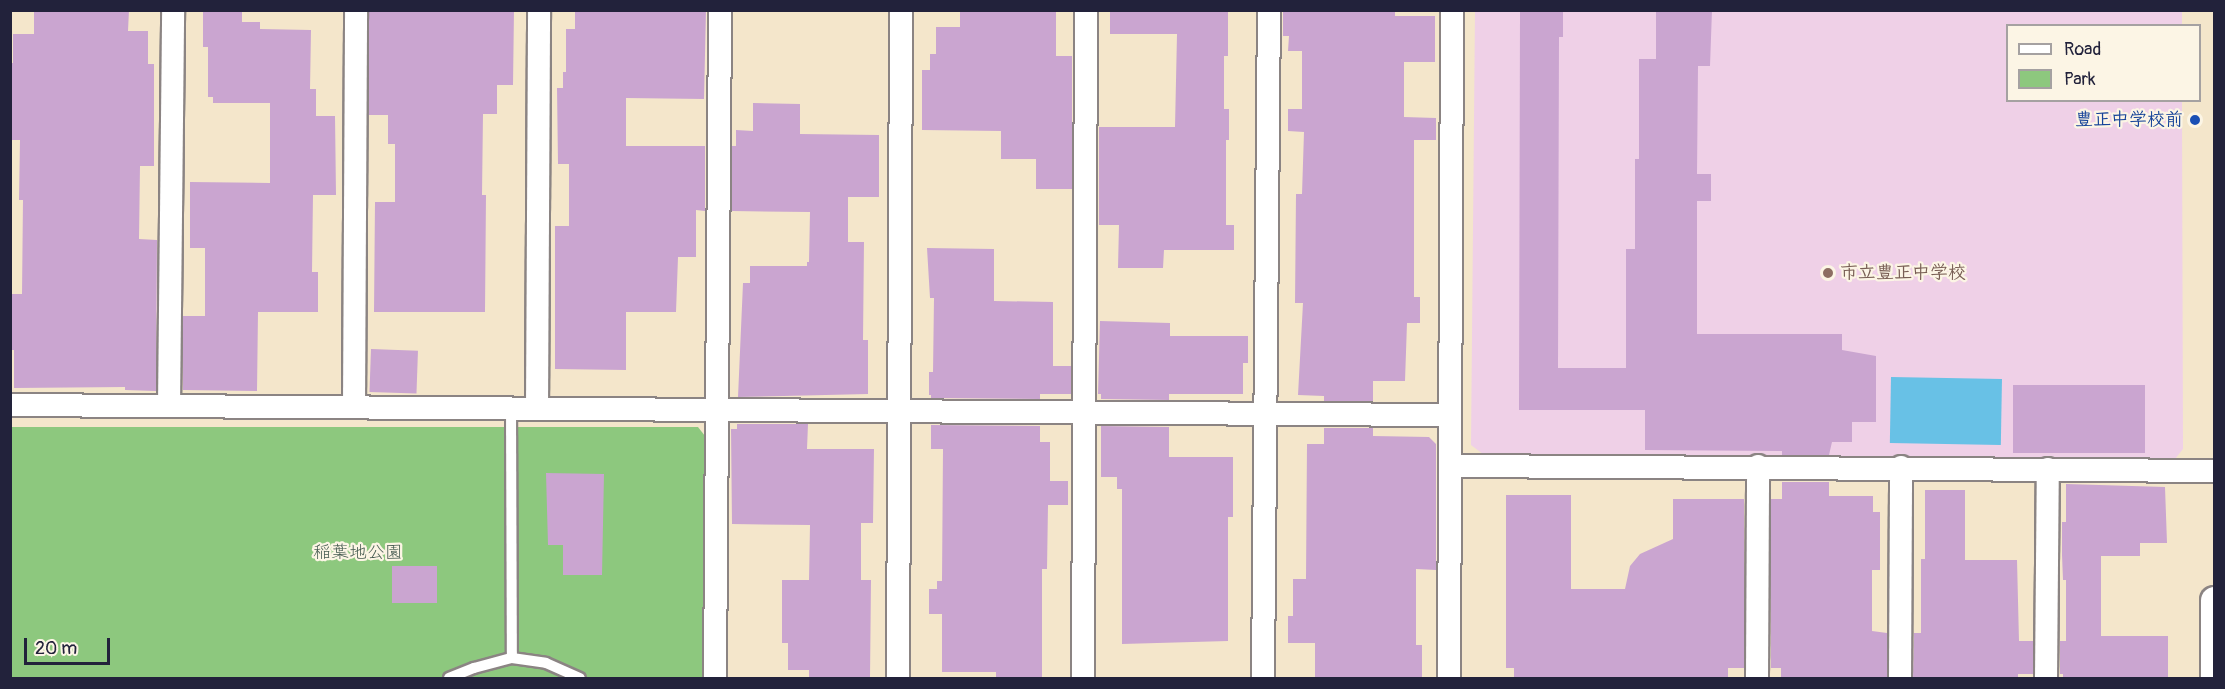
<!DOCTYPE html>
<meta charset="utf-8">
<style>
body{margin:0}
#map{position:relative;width:2225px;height:689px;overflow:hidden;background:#f4e6cb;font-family:Pangolin,"Klee One",sans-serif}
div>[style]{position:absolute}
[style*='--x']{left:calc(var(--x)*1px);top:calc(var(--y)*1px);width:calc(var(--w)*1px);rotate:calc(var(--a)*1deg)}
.built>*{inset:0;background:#efd0e7}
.green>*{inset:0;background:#8dc87e}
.water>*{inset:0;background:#68c1e6;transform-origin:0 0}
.building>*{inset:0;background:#caa5d0;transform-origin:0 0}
.roads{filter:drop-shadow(2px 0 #8b8483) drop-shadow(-2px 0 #8b8483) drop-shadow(0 2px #8b8483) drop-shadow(0 -2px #8b8483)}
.service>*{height:10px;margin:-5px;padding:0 5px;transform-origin:5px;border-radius:5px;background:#fff}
.minor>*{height:22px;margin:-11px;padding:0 11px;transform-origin:11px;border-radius:11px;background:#fff}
.tertiary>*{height:27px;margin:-13.5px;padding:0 13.5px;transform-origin:13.5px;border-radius:13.5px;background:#fff}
.dots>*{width:16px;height:16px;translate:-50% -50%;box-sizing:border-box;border:3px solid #fcf5e5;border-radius:50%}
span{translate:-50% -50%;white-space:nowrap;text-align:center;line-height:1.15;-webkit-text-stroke:4.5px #fcf5e5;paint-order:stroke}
.transit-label{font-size:18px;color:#164399;font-weight:700}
.right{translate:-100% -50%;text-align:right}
.education-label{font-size:18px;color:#785e54;font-weight:700}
.left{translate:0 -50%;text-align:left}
.park-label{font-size:18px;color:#475c52}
.frame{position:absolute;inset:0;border:12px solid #22223b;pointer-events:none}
.legend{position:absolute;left:2006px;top:24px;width:195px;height:78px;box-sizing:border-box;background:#fcf5e5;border:2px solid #a5a1a1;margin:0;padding:8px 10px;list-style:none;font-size:18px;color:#22223b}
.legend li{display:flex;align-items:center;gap:12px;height:30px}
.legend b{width:30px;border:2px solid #a5a1a1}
.scale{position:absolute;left:24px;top:638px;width:86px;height:27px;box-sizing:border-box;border:3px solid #22223b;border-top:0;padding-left:8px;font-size:18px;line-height:21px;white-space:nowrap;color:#22223b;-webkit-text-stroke:4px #fcf5e5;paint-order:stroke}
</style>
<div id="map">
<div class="built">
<i style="clip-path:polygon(1475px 11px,2182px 11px,2182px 25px,2008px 26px,2008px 100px,2182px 101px,2183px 449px,2175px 459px,1483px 454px,1471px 445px)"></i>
</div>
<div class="green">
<i style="clip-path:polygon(10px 427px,698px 427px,705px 436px,703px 678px,11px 678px)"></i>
</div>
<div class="water">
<i style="left:1891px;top:377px;width:111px;height:66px;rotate:1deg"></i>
</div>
<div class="building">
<i style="clip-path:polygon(34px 10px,129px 10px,128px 31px,148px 31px,148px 64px,154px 64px,154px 166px,140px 166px,139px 239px,157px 240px,156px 391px,125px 390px,125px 387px,14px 388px,14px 350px,10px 350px,10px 294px,22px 294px,23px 200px,19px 200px,20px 140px,10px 140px,10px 63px,13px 63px,13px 34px,34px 34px)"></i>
<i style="clip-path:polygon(203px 10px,242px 10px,242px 22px,260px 22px,260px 29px,311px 30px,310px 89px,316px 89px,316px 116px,335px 116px,336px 195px,313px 195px,312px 272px,318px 272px,318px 312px,258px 312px,257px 391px,183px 390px,183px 316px,205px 316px,205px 248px,190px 248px,190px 182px,270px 183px,270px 103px,213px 103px,213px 97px,208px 97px,208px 47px,203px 47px)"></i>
<i style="clip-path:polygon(369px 10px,514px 10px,513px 85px,497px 85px,497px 114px,483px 114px,482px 195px,486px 195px,485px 312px,374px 312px,375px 202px,395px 202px,395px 144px,388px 144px,388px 115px,369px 115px)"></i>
<i style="clip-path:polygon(575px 10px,706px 10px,704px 99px,626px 98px,626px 146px,705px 146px,705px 211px,696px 210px,696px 257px,678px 257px,676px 312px,626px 312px,626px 370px,555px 369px,555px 226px,569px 226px,569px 164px,558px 164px,557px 88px,563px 88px,563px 72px,566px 72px,566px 29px,575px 29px)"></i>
<i style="clip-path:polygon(960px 10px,1056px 10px,1056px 56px,1072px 56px,1072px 189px,1036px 189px,1036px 159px,1001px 159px,1001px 131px,922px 130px,922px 70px,930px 70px,930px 54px,936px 54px,936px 27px,960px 27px)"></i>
<i style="clip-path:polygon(1110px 10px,1228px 10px,1228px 56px,1224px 56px,1224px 109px,1229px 109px,1229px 140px,1226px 140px,1226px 225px,1234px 225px,1234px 250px,1164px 250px,1163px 268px,1118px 268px,1119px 225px,1099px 225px,1099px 127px,1175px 127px,1177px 34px,1110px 34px)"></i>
<i style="clip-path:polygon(1283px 10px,1395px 12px,1395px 16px,1435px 16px,1435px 62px,1404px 62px,1404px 117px,1436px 118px,1436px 140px,1414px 140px,1414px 297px,1420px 297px,1420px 323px,1407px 323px,1405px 381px,1373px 381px,1373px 401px,1324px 401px,1324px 396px,1298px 395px,1303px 303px,1295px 303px,1296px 194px,1302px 194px,1304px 132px,1288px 131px,1288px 109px,1302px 109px,1302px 51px,1288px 51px,1289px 36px,1283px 36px)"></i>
<i style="clip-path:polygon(1520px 10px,1563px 10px,1563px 37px,1559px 37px,1558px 368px,1626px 368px,1626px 249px,1635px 249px,1635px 159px,1639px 159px,1639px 59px,1656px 59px,1656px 10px,1712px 10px,1710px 66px,1698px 66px,1697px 174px,1711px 174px,1711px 201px,1697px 201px,1697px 334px,1842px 334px,1842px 350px,1876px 356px,1876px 422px,1852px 422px,1852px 442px,1832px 442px,1829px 455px,1782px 455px,1782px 451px,1645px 450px,1645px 410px,1519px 410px)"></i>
<i style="clip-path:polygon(753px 103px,800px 104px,800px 134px,879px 135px,879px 197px,848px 197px,848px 242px,864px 242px,863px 340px,868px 340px,868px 394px,738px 397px,743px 283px,750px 283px,750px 266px,807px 266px,807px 262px,809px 262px,810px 212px,732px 211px,732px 146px,736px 146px,736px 130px,753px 131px)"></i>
<i style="clip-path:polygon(927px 248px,994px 249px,994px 301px,1053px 302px,1053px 366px,1071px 366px,1071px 394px,1040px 394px,1040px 399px,931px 398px,931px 395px,929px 395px,929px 372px,933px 372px,934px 298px,930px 298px)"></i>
<i style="clip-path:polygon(1100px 321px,1170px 323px,1170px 336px,1248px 336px,1248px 363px,1243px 363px,1243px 394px,1169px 394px,1169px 400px,1101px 399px,1101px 394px,1098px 394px)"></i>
<i style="left:371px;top:349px;width:47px;height:43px;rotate:2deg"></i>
<i style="left:2013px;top:385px;width:132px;height:68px"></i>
<i style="clip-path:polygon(737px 424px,808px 424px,807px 449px,874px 449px,873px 523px,861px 523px,861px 580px,871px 580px,870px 678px,809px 678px,809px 670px,788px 670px,788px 643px,782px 643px,782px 580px,809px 580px,810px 525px,732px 524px,731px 429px,737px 429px)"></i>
<i style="clip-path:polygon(931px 425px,1040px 426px,1040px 442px,1050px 442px,1050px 481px,1068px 481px,1068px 505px,1048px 505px,1047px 569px,1042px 569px,1042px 678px,996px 678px,996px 672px,942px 672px,942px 614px,929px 614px,929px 589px,937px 589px,937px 581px,942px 581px,943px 449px,931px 449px)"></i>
<i style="clip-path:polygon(1101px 426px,1169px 427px,1169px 457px,1233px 457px,1233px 517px,1228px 517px,1228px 641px,1122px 644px,1122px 489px,1117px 489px,1117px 477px,1101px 477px)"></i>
<i style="clip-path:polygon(1324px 428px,1373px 428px,1373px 436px,1429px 437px,1436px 444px,1436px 570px,1416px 569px,1416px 645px,1422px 645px,1422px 678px,1315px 678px,1315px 643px,1288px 643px,1288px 616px,1293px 616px,1293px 579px,1306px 579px,1307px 444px,1324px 444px)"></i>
<i style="clip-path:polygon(546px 473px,604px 474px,602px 575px,563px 575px,563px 545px,548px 545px)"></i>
<i style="clip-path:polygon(1782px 482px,1829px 482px,1829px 496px,1873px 496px,1873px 512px,1880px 512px,1880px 570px,1872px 570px,1872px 631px,1887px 633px,1887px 678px,1781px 678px,1781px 668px,1771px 668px,1771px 499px,1782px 499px)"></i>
<i style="clip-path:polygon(2066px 484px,2165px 487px,2167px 543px,2140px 543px,2140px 556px,2101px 556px,2101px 636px,2168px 636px,2168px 678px,2063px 678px,2063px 674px,2060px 674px,2060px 641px,2066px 641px,2066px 580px,2063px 580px,2062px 555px,2062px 522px,2066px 522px)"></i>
<i style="clip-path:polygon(1925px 490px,1965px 490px,1965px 560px,2017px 560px,2019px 641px,2033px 641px,2033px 674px,2018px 674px,2018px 678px,1913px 678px,1914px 633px,1921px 633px,1921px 559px,1925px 559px)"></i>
<i style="clip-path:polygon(1506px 495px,1571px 495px,1571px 589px,1625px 589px,1630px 566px,1640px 554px,1673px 539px,1673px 499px,1744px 499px,1744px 668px,1728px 668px,1728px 678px,1514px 678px,1514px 668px,1506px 668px)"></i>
<i style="left:392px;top:566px;width:45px;height:37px"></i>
</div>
<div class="roads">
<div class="service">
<i style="--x:511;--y:408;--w:250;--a:89.8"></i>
<i style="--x:449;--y:678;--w:27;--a:-22"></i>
<i style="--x:474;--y:668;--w:39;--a:-15"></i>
<i style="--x:512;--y:658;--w:34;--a:8"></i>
<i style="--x:546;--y:663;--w:37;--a:24"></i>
</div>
<div class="minor">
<i style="--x:10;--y:405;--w:1440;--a:0.4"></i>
<i style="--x:169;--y:406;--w:396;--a:-89.4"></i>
<i style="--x:354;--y:407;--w:397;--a:-89.7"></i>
<i style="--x:537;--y:408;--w:398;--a:-89.7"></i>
<i style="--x:1450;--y:466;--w:764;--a:0.37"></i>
<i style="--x:715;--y:678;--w:668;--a:-89.57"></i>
<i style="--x:898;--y:678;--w:668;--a:-89.74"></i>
<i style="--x:1083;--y:678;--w:668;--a:-89.74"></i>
<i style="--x:1263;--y:678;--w:668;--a:-89.49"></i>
<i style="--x:1449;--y:678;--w:668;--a:-89.74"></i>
<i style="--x:1757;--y:678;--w:212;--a:-89.7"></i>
<i style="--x:1900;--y:678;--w:211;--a:-89.7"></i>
<i style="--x:2046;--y:678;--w:209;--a:-89.5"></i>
</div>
<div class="tertiary">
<i style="--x:2214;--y:678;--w:78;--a:-90"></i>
</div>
</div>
<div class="dots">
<i style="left:2195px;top:120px;background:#1a4fb4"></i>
<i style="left:1828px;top:273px;background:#8d6e63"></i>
</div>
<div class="transit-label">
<span class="right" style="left:2183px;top:120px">豊正中学校前</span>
</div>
<div class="education-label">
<span class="left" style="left:1840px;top:273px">市立豊正中学校</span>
</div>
<div class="park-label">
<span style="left:358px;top:553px">稲葉地公園</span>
</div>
<div class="frame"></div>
<ul class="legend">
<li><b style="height:8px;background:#fff"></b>Road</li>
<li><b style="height:16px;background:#8dc87e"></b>Park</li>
</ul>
<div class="scale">20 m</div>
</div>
